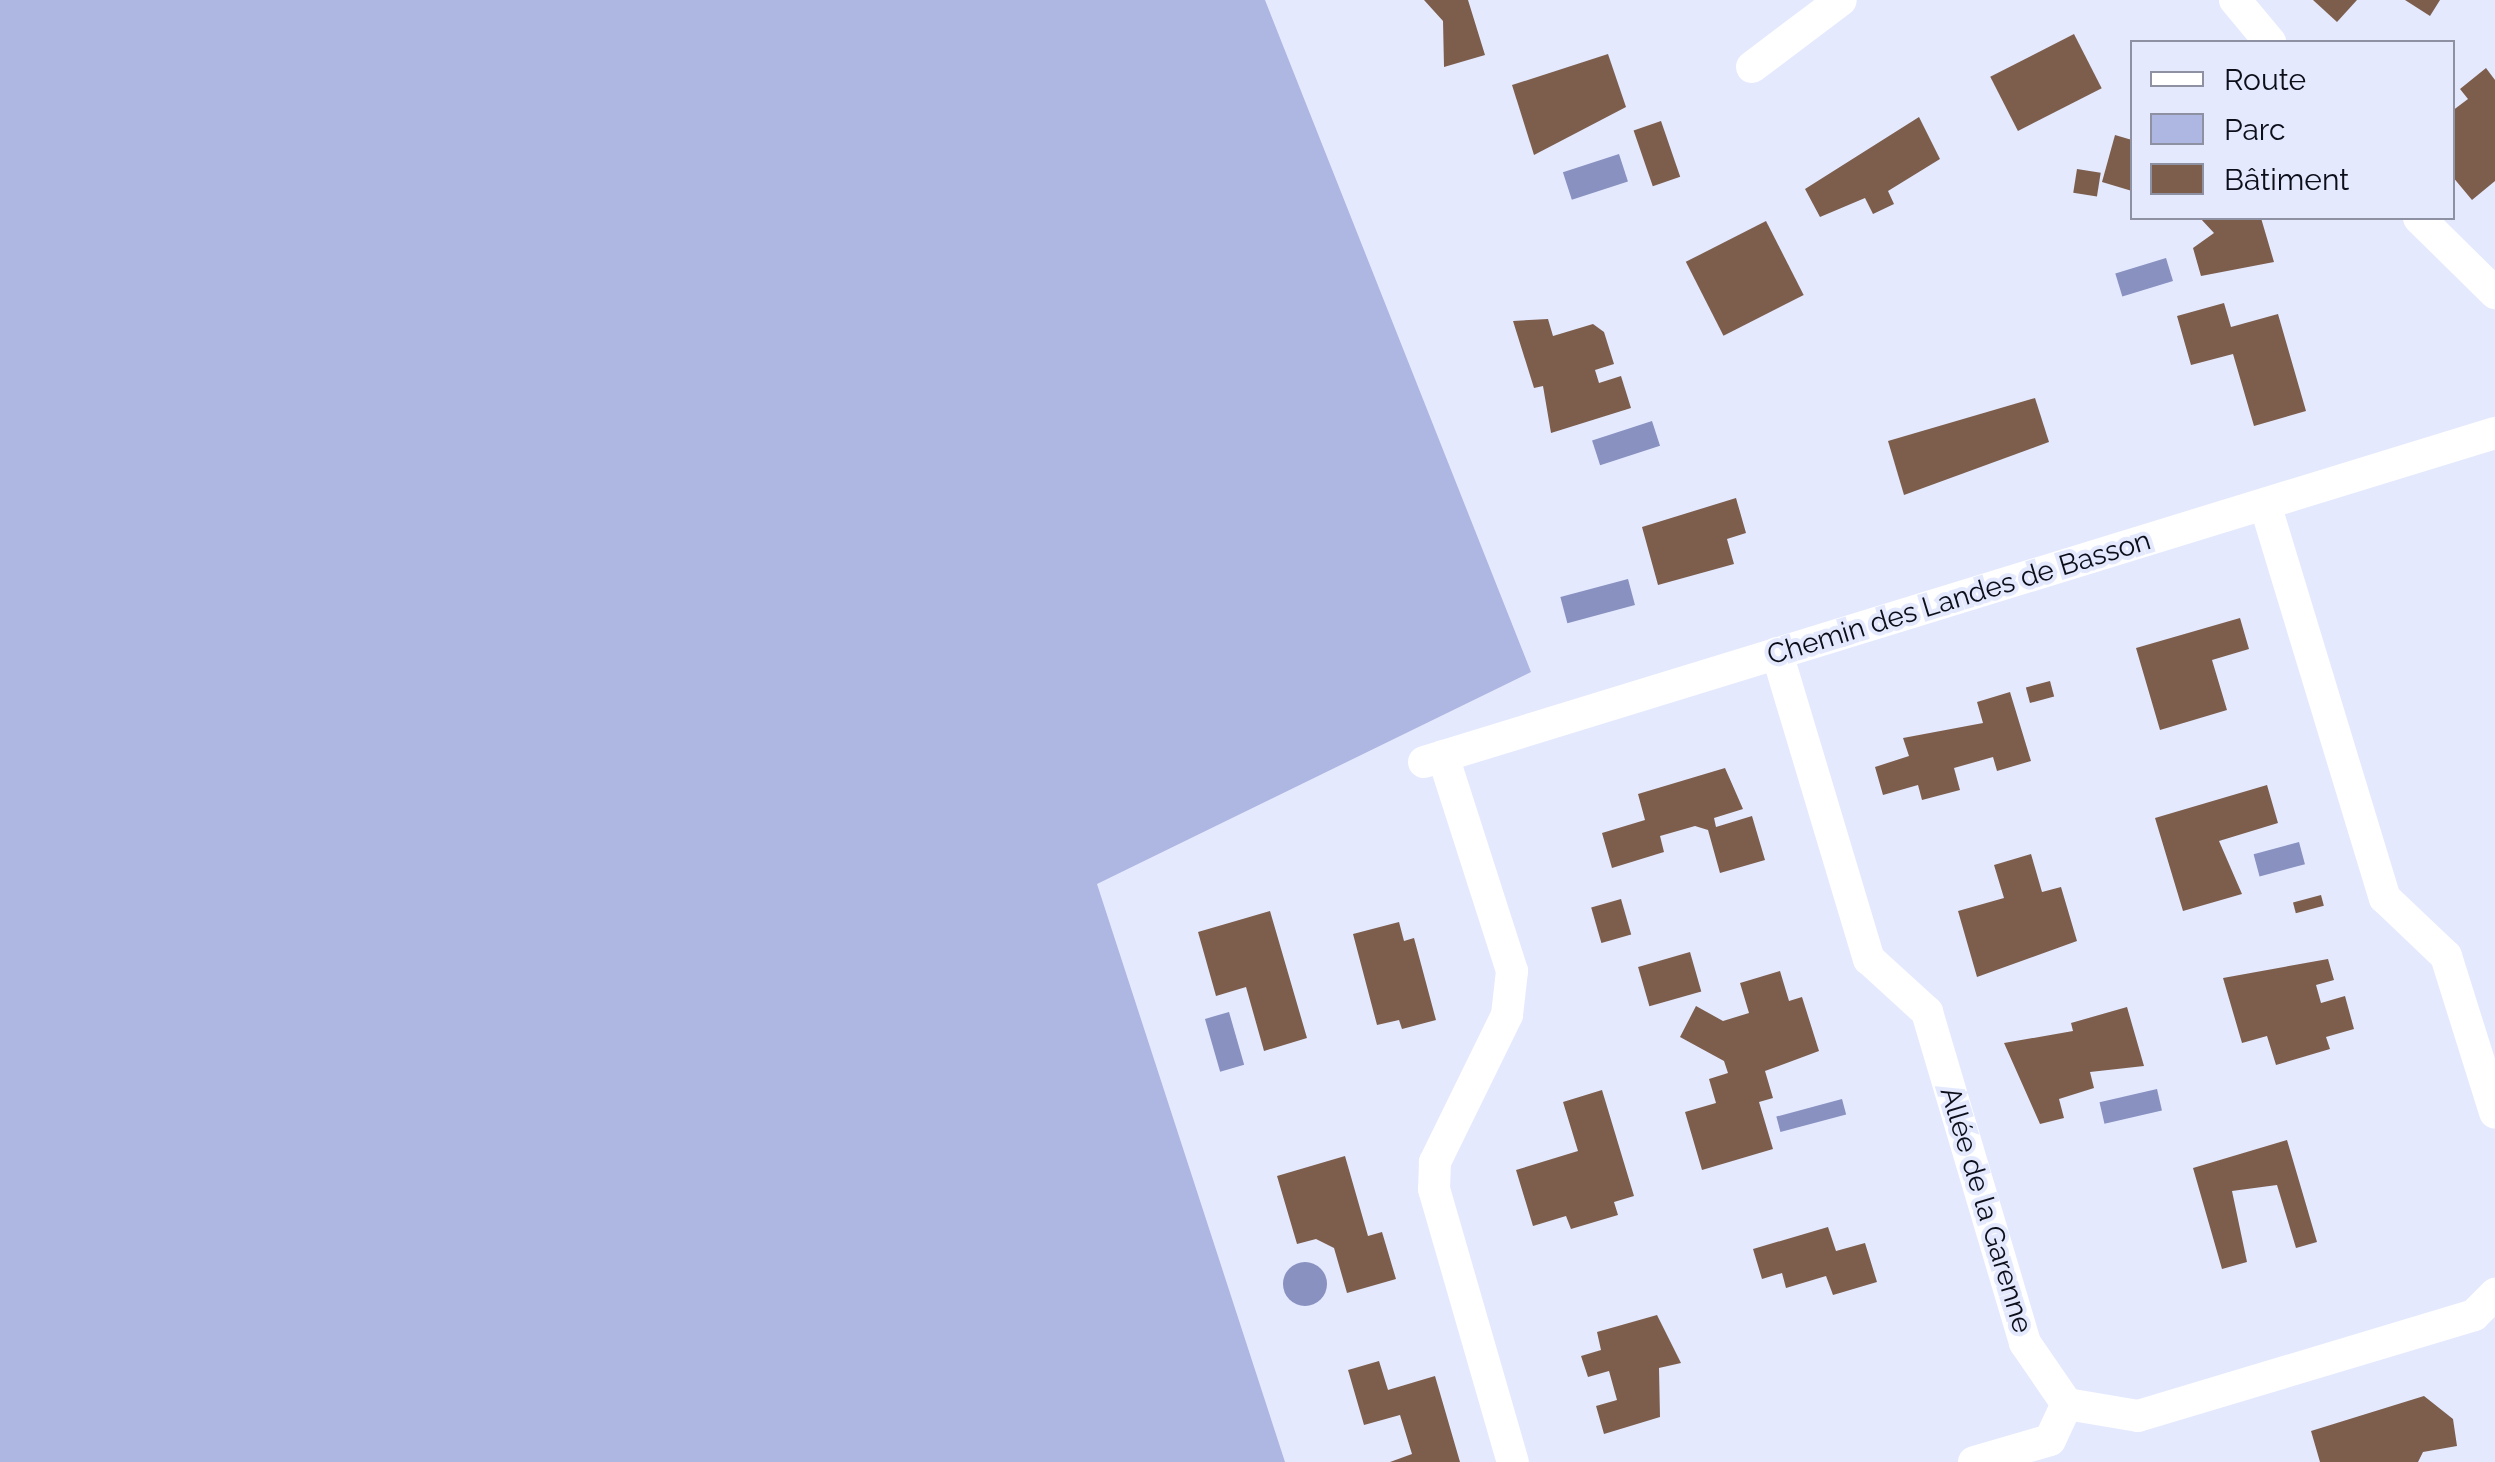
<!DOCTYPE html>
<meta charset="utf-8">
<style>
body{margin:0}
#map{position:relative;width:2495px;height:1462px;overflow:hidden;background:#e4e9fe;font-family:Raleway,sans-serif}
div>[style]{position:absolute}
[style*='--x']{left:calc(var(--x)*1px);top:calc(var(--y)*1px);width:calc(var(--w)*1px);rotate:calc(var(--a)*1deg)}
.green>*{inset:0;background:#aeb6e2}
.water>*{inset:0;background:#8891c0;transform-origin:0 0}
.round{border-radius:50%}
.building>*{inset:0;background:#7d5e4d;transform-origin:0 0}
.minor>*{height:32px;margin:-16px;padding:0 16px;transform-origin:16px;border-radius:16px;background:#fff}
span{translate:-50% -50%;white-space:nowrap;text-align:center;line-height:1.15;-webkit-text-stroke:8px #e4e9fe;paint-order:stroke}
.street-label{font-size:28px;color:#0c0e19}
.legend{position:absolute;left:2130px;top:40px;width:325px;height:180px;box-sizing:border-box;background:#e4e9fe;border:2px solid #8e91a2;margin:0;padding:12px 18px;list-style:none;font-size:30px;color:#0c0e19}
.legend li{display:flex;align-items:center;gap:20px;height:50px}
.legend b{width:50px;border:2px solid #8e91a2}
</style>
<div id="map">
<div class="green">
<i style="clip-path:polygon(0 0,1265px 0,1531px 672px,1097px 884px,1285px 1462px,0 1462px)"></i>
</div>
<div class="water">
<i style="left:1619px;top:154px;width:29px;height:59px;rotate:72deg"></i>
<i style="left:2166px;top:258px;width:24px;height:53px;rotate:73deg"></i>
<i style="left:1652px;top:421px;width:26px;height:63px;rotate:72deg"></i>
<i style="left:1628px;top:579px;width:27px;height:70px;rotate:75deg"></i>
<i style="left:2299px;top:842px;width:23px;height:47px;rotate:75deg"></i>
<i style="left:1229px;top:1012px;width:55px;height:25px;rotate:74deg"></i>
<i style="left:2157px;top:1089px;width:22px;height:59px;rotate:77deg"></i>
<i style="left:1842px;top:1099px;width:16px;height:68px;rotate:75deg"></i>
<i class="round" style="left:1283px;top:1262px;width:44px;height:44px"></i>
</div>
<div class="building">
<i style="clip-path:polygon(1424px 0,1468px 0,1485px 55px,1444px 67px,1443px 21px)"></i>
<i style="clip-path:polygon(2313px 0,2357px 0,2337px 22px)"></i>
<i style="clip-path:polygon(2405px 0,2440px 0,2430px 16px)"></i>
<i style="left:2074px;top:34px;width:61px;height:94px;rotate:63deg"></i>
<i style="clip-path:polygon(1608px 54px,1626px 107px,1534px 155px,1512px 85px)"></i>
<i style="clip-path:polygon(2486px 68px,2495px 80px,2495px 181px,2472px 200px,2452px 176px,2452px 111px,2468px 99px,2460px 89px)"></i>
<i style="clip-path:polygon(1919px 117px,1940px 159px,1888px 191px,1894px 204px,1873px 214px,1865px 198px,1820px 217px,1805px 189px)"></i>
<i style="left:1661px;top:121px;width:59px;height:29px;rotate:71deg"></i>
<i style="clip-path:polygon(2115px 135px,2132px 140px,2132px 191px,2102px 182px)"></i>
<i style="left:2077px;top:169px;width:24px;height:24px;rotate:9deg"></i>
<i style="clip-path:polygon(2200px 218px,2261px 218px,2274px 262px,2201px 276px,2193px 248px,2214px 233px)"></i>
<i style="left:1766px;top:221px;width:83px;height:90px;rotate:63deg"></i>
<i style="clip-path:polygon(2224px 303px,2231px 327px,2278px 314px,2306px 411px,2254px 426px,2233px 354px,2191px 365px,2177px 316px)"></i>
<i style="clip-path:polygon(1548px 319px,1553px 336px,1593px 324px,1604px 332px,1614px 364px,1595px 370px,1599px 383px,1621px 376px,1631px 408px,1551px 433px,1543px 386px,1534px 388px,1513px 321px)"></i>
<i style="clip-path:polygon(2035px 398px,2049px 442px,1904px 495px,1888px 441px)"></i>
<i style="clip-path:polygon(1736px 498px,1746px 533px,1727px 539px,1734px 564px,1658px 585px,1642px 527px)"></i>
<i style="clip-path:polygon(2240px 618px,2249px 649px,2212px 660px,2227px 710px,2160px 730px,2136px 648px)"></i>
<i style="left:2050px;top:681px;width:16px;height:25px;rotate:75deg"></i>
<i style="clip-path:polygon(2010px 692px,2031px 761px,1997px 771px,1993px 757px,1954px 768px,1960px 790px,1922px 800px,1918px 785px,1883px 795px,1875px 767px,1909px 756px,1903px 738px,1983px 723px,1977px 702px)"></i>
<i style="clip-path:polygon(1725px 768px,1743px 809px,1714px 818px,1716px 827px,1752px 816px,1765px 860px,1720px 873px,1708px 830px,1695px 826px,1660px 836px,1664px 852px,1612px 868px,1602px 833px,1645px 820px,1638px 794px)"></i>
<i style="clip-path:polygon(2267px 785px,2278px 823px,2219px 841px,2242px 894px,2183px 911px,2155px 818px)"></i>
<i style="clip-path:polygon(2031px 854px,2042px 892px,2061px 887px,2077px 941px,1977px 977px,1958px 911px,2004px 898px,1994px 865px)"></i>
<i style="left:2321px;top:895px;width:11px;height:29px;rotate:75deg"></i>
<i style="left:1621px;top:899px;width:37px;height:31px;rotate:74deg"></i>
<i style="clip-path:polygon(1270px 911px,1307px 1038px,1264px 1051px,1246px 987px,1216px 996px,1198px 932px)"></i>
<i style="clip-path:polygon(1399px 922px,1404px 941px,1414px 938px,1436px 1020px,1402px 1029px,1399px 1020px,1377px 1025px,1353px 934px)"></i>
<i style="left:1690px;top:952px;width:41px;height:54px;rotate:74deg"></i>
<i style="clip-path:polygon(2328px 959px,2334px 980px,2316px 985px,2321px 1003px,2345px 996px,2354px 1029px,2326px 1037px,2330px 1049px,2276px 1065px,2267px 1036px,2242px 1043px,2223px 978px)"></i>
<i style="clip-path:polygon(1780px 971px,1789px 1001px,1802px 997px,1819px 1051px,1765px 1071px,1773px 1098px,1759px 1102px,1773px 1149px,1702px 1170px,1685px 1112px,1716px 1103px,1709px 1079px,1728px 1073px,1724px 1061px,1680px 1037px,1696px 1006px,1723px 1021px,1749px 1013px,1740px 983px)"></i>
<i style="clip-path:polygon(2127px 1007px,2144px 1066px,2090px 1072px,2094px 1088px,2059px 1099px,2064px 1118px,2040px 1124px,2004px 1043px,2073px 1031px,2071px 1023px)"></i>
<i style="clip-path:polygon(1602px 1090px,1634px 1196px,1614px 1202px,1618px 1215px,1571px 1229px,1566px 1216px,1533px 1226px,1516px 1170px,1578px 1151px,1563px 1102px)"></i>
<i style="clip-path:polygon(2287px 1140px,2317px 1242px,2296px 1248px,2277px 1185px,2232px 1191px,2247px 1262px,2222px 1269px,2193px 1168px)"></i>
<i style="clip-path:polygon(1345px 1156px,1368px 1236px,1382px 1232px,1396px 1279px,1347px 1293px,1334px 1248px,1316px 1239px,1297px 1244px,1277px 1176px)"></i>
<i style="clip-path:polygon(1828px 1227px,1836px 1251px,1865px 1243px,1877px 1282px,1833px 1295px,1826px 1276px,1786px 1288px,1782px 1273px,1762px 1279px,1753px 1249px)"></i>
<i style="clip-path:polygon(1657px 1315px,1681px 1363px,1659px 1368px,1660px 1417px,1604px 1434px,1596px 1406px,1617px 1400px,1609px 1371px,1588px 1377px,1581px 1356px,1601px 1350px,1597px 1332px)"></i>
<i style="clip-path:polygon(1379px 1361px,1388px 1390px,1435px 1376px,1460px 1462px,1390px 1462px,1412px 1454px,1400px 1415px,1364px 1425px,1348px 1370px)"></i>
<i style="clip-path:polygon(2424px 1396px,2453px 1419px,2457px 1446px,2423px 1452px,2418px 1462px,2320px 1462px,2311px 1431px)"></i>
</div>
<div class="minor">
<i style="--x:2235;--y:0;--w:55;--a:50.2"></i>
<i style="--x:1752;--y:67;--w:111;--a:-37"></i>
<i style="--x:2419;--y:218;--w:107;--a:44.6"></i>
<i style="--x:2265;--y:504;--w:412;--a:73.1"></i>
<i style="--x:2385;--y:898;--w:84;--a:43.6"></i>
<i style="--x:2446;--y:956;--w:164;--a:72.6"></i>
<i style="--x:1777;--y:653;--w:320;--a:73.3"></i>
<i style="--x:1869;--y:959;--w:79;--a:42.4"></i>
<i style="--x:1927;--y:1012;--w:345;--a:73.5"></i>
<i style="--x:2025;--y:1343;--w:74;--a:55.5"></i>
<i style="--x:2067;--y:1404;--w:72;--a:9.6"></i>
<i style="--x:2138;--y:1416;--w:351;--a:-16.7"></i>
<i style="--x:2474;--y:1315;--w:30;--a:-45"></i>
<i style="--x:1443;--y:756;--w:226;--a:72.2"></i>
<i style="--x:1512;--y:971;--w:44;--a:96.5"></i>
<i style="--x:1507;--y:1015;--w:164;--a:116.1"></i>
<i style="--x:1435;--y:1162;--w:27;--a:92"></i>
<i style="--x:1434;--y:1189;--w:284;--a:73.9"></i>
<i style="--x:1424;--y:762;--w:1120;--a:-17.08"></i>
<i style="--x:1974;--y:1462;--w:79;--a:-16.1"></i>
<i style="--x:2050;--y:1440;--w:40;--a:-65"></i>
</div>
<div class="street-label">
<span style="left:1959px;top:598px;rotate:-17deg">Chemin des Landes de Basson</span>
<span style="left:1986px;top:1210px;rotate:73deg">Allée de la Garenne</span>
</div>
<ul class="legend">
<li><b style="height:12px;background:#fff"></b>Route</li>
<li><b style="height:28px;background:#aeb6e2"></b>Parc</li>
<li><b style="height:28px;background:#7d5e4d"></b>Bâtiment</li>
</ul>
</div>
